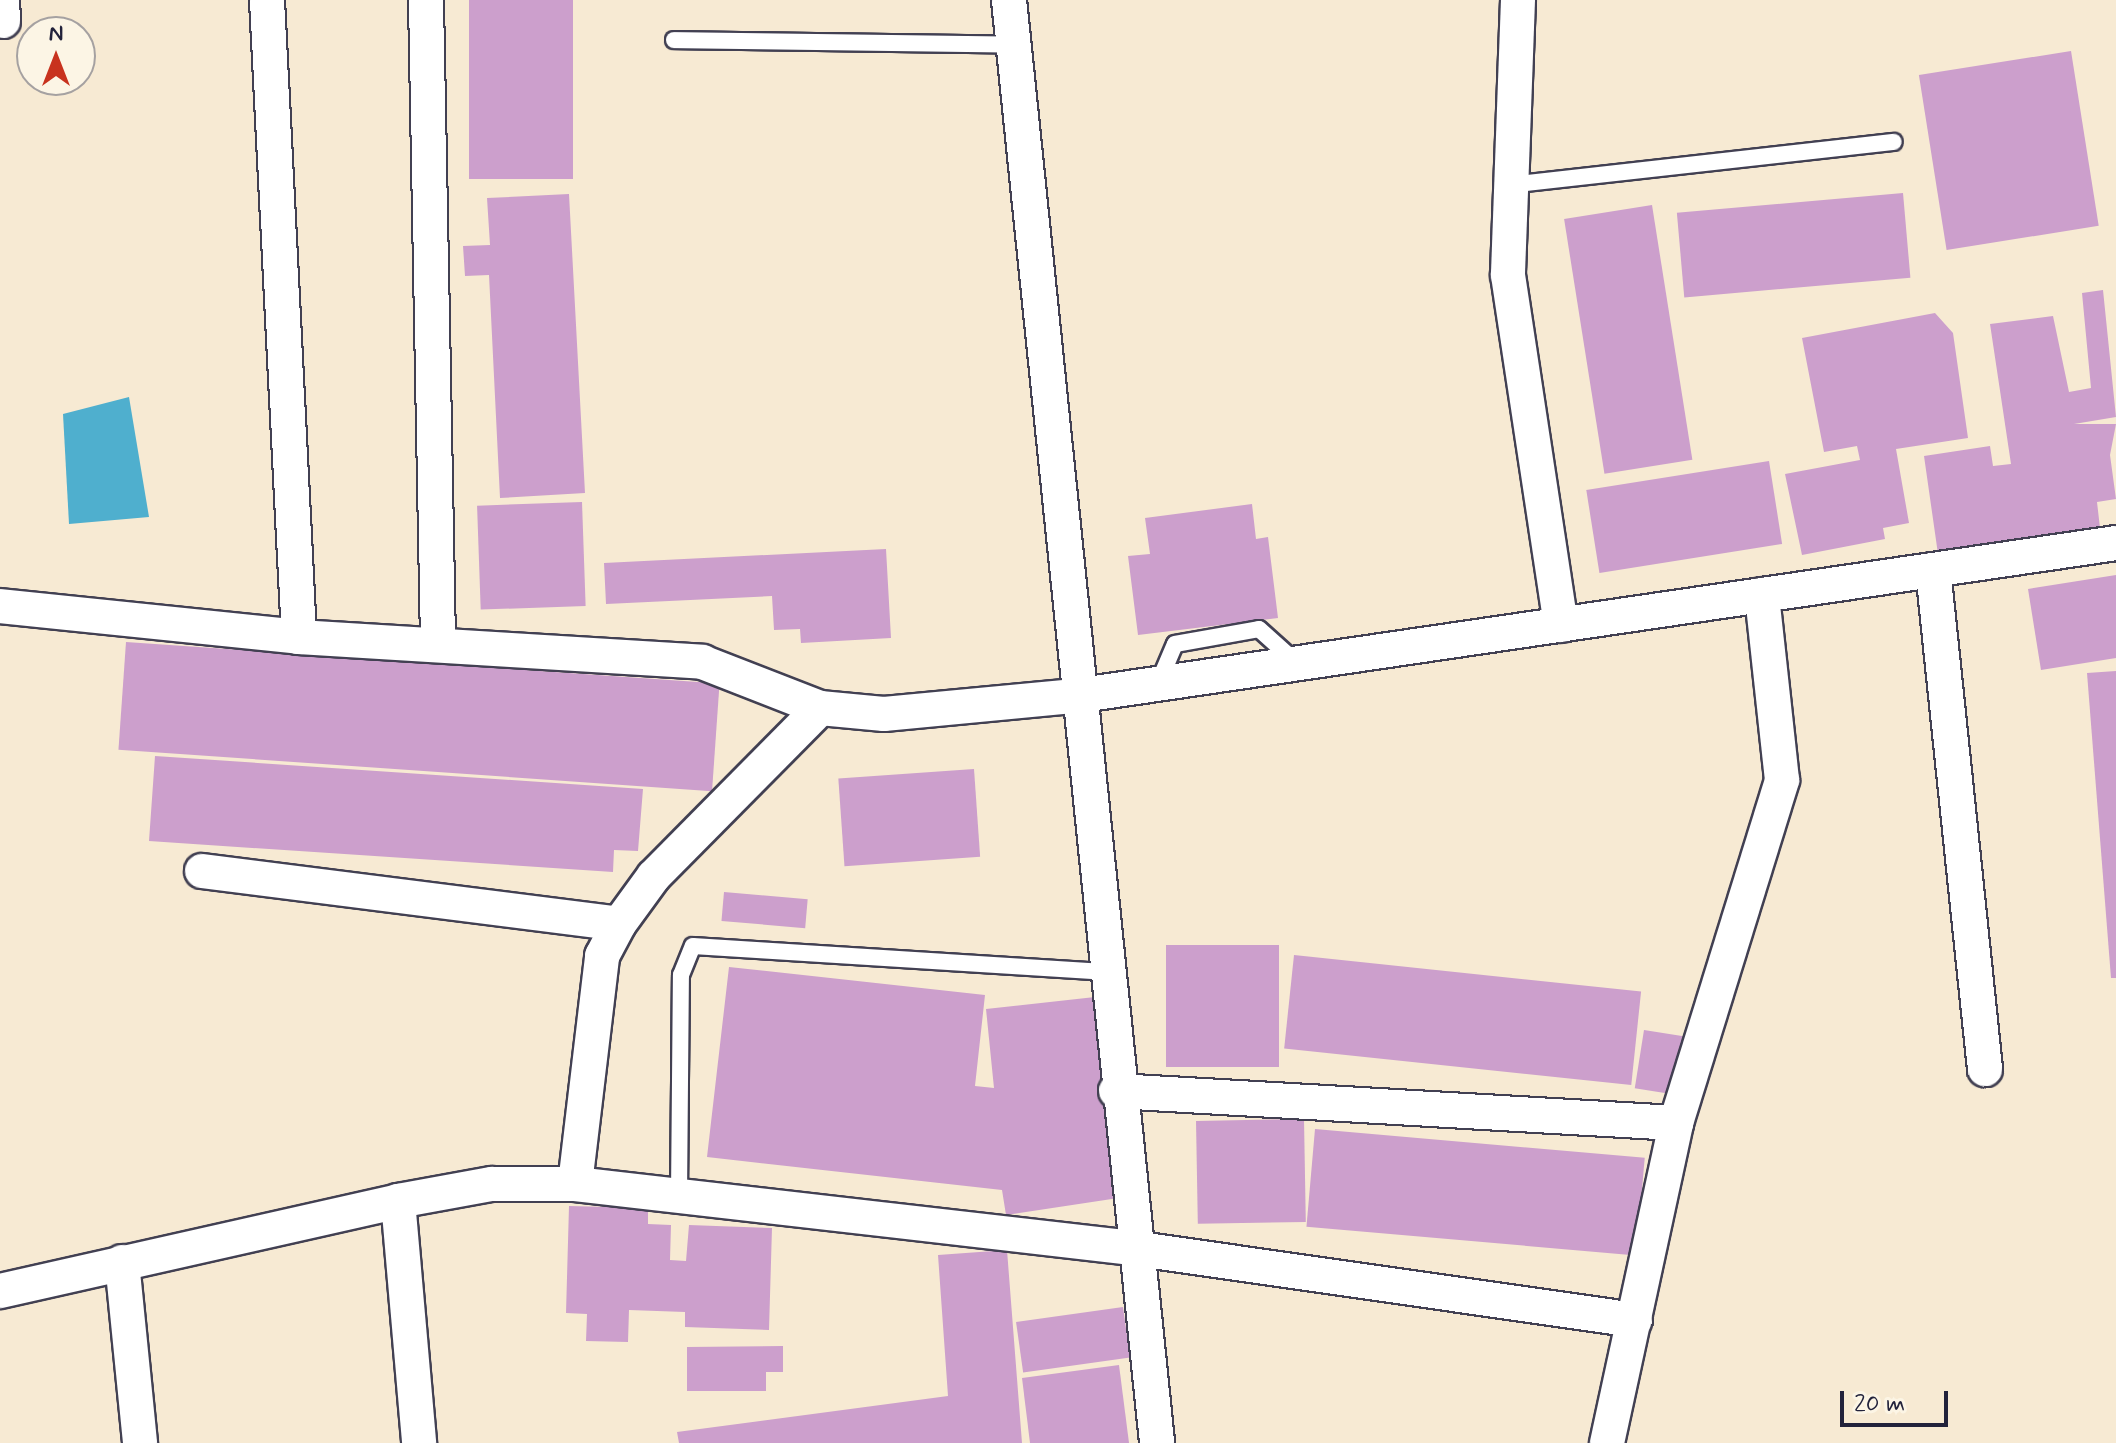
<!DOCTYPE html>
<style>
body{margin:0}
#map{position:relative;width:2116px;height:1443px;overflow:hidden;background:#f7ead3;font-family:Mynerve,sans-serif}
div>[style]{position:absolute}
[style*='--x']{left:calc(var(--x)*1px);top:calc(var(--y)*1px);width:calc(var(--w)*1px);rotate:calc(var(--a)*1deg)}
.water>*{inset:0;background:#4fafce}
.building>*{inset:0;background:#cc9fcc;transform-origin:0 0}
.roads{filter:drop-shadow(2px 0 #424052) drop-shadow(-2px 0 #424052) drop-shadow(0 2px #424052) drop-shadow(0 -2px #424052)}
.lane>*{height:16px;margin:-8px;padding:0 8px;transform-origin:8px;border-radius:8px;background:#fff}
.street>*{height:34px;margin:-17px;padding:0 17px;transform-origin:17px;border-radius:17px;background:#fff}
span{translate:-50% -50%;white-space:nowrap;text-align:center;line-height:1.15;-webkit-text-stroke:6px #fcf5e5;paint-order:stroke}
.north{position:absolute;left:16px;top:16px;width:80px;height:80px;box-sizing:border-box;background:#fcf5e5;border:2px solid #a5a1a1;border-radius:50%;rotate:0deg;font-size:22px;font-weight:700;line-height:32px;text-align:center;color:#22223b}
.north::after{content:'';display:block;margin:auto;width:28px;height:36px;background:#c8321e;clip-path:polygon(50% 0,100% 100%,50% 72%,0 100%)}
.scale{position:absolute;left:1840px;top:1391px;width:108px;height:36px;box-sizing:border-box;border:4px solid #22223b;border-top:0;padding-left:10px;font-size:24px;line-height:28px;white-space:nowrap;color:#22223b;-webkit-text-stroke:6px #fcf5e5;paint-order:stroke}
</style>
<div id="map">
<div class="water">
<i style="clip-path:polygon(129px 397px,149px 517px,69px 524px,63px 414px)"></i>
</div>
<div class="building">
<i style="left:469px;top:0;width:104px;height:179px"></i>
<i style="left:2071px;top:51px;width:177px;height:154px;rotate:81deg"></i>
<i style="left:1903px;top:193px;width:85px;height:227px;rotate:85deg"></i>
<i style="clip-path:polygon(569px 194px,585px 493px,500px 498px,489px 275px,465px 276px,463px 246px,490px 245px,487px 198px)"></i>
<i style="left:1652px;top:205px;width:258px;height:89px;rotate:81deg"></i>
<i style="clip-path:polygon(2103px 290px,2116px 417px,2074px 424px,2116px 424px,2110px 455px,2116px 499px,2097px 502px,2100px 528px,1938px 554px,1924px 456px,1990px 446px,1993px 466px,2011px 464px,1990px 324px,2053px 316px,2069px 392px,2091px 388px,2082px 293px)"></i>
<i style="clip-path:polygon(1935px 313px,1953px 333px,1968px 438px,1896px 449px,1909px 523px,1883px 528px,1885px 539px,1802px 555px,1785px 474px,1860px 460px,1857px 446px,1824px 452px,1802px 338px)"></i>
<i style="left:1769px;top:461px;width:84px;height:185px;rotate:81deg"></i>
<i style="left:582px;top:502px;width:104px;height:105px;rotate:88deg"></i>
<i style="clip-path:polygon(1252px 504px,1256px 539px,1268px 537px,1278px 618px,1138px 635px,1128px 556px,1150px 554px,1145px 518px)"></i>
<i style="clip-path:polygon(886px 549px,891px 638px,801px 643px,800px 629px,774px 630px,772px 596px,606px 604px,604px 563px)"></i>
<i style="clip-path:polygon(2116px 575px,2116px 658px,2041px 670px,2028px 589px)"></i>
<i style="left:126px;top:642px;width:595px;height:108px;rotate:4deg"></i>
<i style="clip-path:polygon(2116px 671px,2116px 978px,2111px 978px,2087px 673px)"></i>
<i style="clip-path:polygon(155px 756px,643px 789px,638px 851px,614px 850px,613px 872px,149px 841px)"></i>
<i style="left:974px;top:769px;width:88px;height:136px;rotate:86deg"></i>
<i style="left:724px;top:892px;width:84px;height:29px;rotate:5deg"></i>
<i style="left:1279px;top:945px;width:122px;height:113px;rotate:90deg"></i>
<i style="left:1294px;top:955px;width:349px;height:94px;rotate:6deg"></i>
<i style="clip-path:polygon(729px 967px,985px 995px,975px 1086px,994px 1088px,986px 1009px,1095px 997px,1125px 1197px,1006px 1215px,1002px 1190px,707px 1157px)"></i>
<i style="left:1644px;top:1030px;width:40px;height:59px;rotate:9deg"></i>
<i style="left:1304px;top:1119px;width:103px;height:108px;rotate:89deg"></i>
<i style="left:1315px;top:1129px;width:331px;height:98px;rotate:5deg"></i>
<i style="clip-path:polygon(569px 1206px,648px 1208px,648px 1224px,671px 1225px,670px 1260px,686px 1261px,689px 1225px,772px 1228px,769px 1330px,685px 1327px,685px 1312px,629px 1310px,628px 1342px,586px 1341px,587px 1314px,566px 1313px)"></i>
<i style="clip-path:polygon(1007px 1250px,1022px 1443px,679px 1443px,677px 1432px,948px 1396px,938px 1255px)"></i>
<i style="left:1123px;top:1307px;width:51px;height:108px;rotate:82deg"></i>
<i style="clip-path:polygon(783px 1346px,783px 1372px,766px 1372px,766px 1391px,687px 1391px,687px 1347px)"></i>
<i style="clip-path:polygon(1119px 1365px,1129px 1443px,1030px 1443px,1022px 1378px)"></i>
</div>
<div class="roads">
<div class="lane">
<i style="--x:674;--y:40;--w:341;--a:0.8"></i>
<i style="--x:1509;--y:185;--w:387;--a:-6.4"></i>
<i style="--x:1158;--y:684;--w:43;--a:-67"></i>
<i style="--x:1175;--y:644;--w:85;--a:-10.1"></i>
<i style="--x:1259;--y:629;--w:52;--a:41.9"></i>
<i style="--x:679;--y:1196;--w:221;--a:-89.5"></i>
<i style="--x:681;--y:975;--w:31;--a:-68"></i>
<i style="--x:693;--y:946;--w:412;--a:3.6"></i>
</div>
<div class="street">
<i style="--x:2;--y:0;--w:21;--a:87"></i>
<i style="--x:267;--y:0;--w:638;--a:87.12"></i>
<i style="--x:426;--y:0;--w:642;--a:88.93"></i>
<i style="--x:1009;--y:0;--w:1451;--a:84.14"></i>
<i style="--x:1518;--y:0;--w:275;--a:92.1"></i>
<i style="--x:1508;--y:275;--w:354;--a:81.4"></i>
<i style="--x:1933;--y:570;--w:502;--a:84.05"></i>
<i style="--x:0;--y:606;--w:301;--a:5.9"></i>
<i style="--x:299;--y:637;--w:404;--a:3.5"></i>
<i style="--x:702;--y:662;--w:127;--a:21.3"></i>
<i style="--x:820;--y:708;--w:64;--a:5.4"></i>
<i style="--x:884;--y:714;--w:192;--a:-5.4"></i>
<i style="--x:1075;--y:696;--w:1052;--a:-8.36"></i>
<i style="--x:202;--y:871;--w:420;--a:7.2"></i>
<i style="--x:1116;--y:1091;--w:561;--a:3.27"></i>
<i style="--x:1676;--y:1123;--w:359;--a:-72.8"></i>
<i style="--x:1782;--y:780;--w:186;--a:-96.2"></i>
<i style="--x:575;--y:1184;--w:230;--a:-83.2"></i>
<i style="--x:602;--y:956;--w:36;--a:-62"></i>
<i style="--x:619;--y:924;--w:59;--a:-53.9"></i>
<i style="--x:654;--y:876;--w:236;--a:-45.3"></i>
<i style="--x:398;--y:1201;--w:243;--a:85"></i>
<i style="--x:122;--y:1262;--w:182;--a:84.3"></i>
<i style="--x:0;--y:1291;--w:408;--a:-12.7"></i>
<i style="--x:398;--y:1201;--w:96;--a:-10.3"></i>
<i style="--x:492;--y:1184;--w:83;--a:0"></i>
<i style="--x:575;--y:1184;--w:561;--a:6.55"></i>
<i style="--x:1132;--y:1248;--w:508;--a:8.15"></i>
<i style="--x:1607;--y:1443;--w:327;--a:-77.8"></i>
</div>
</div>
<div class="north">N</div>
<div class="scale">20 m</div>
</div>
